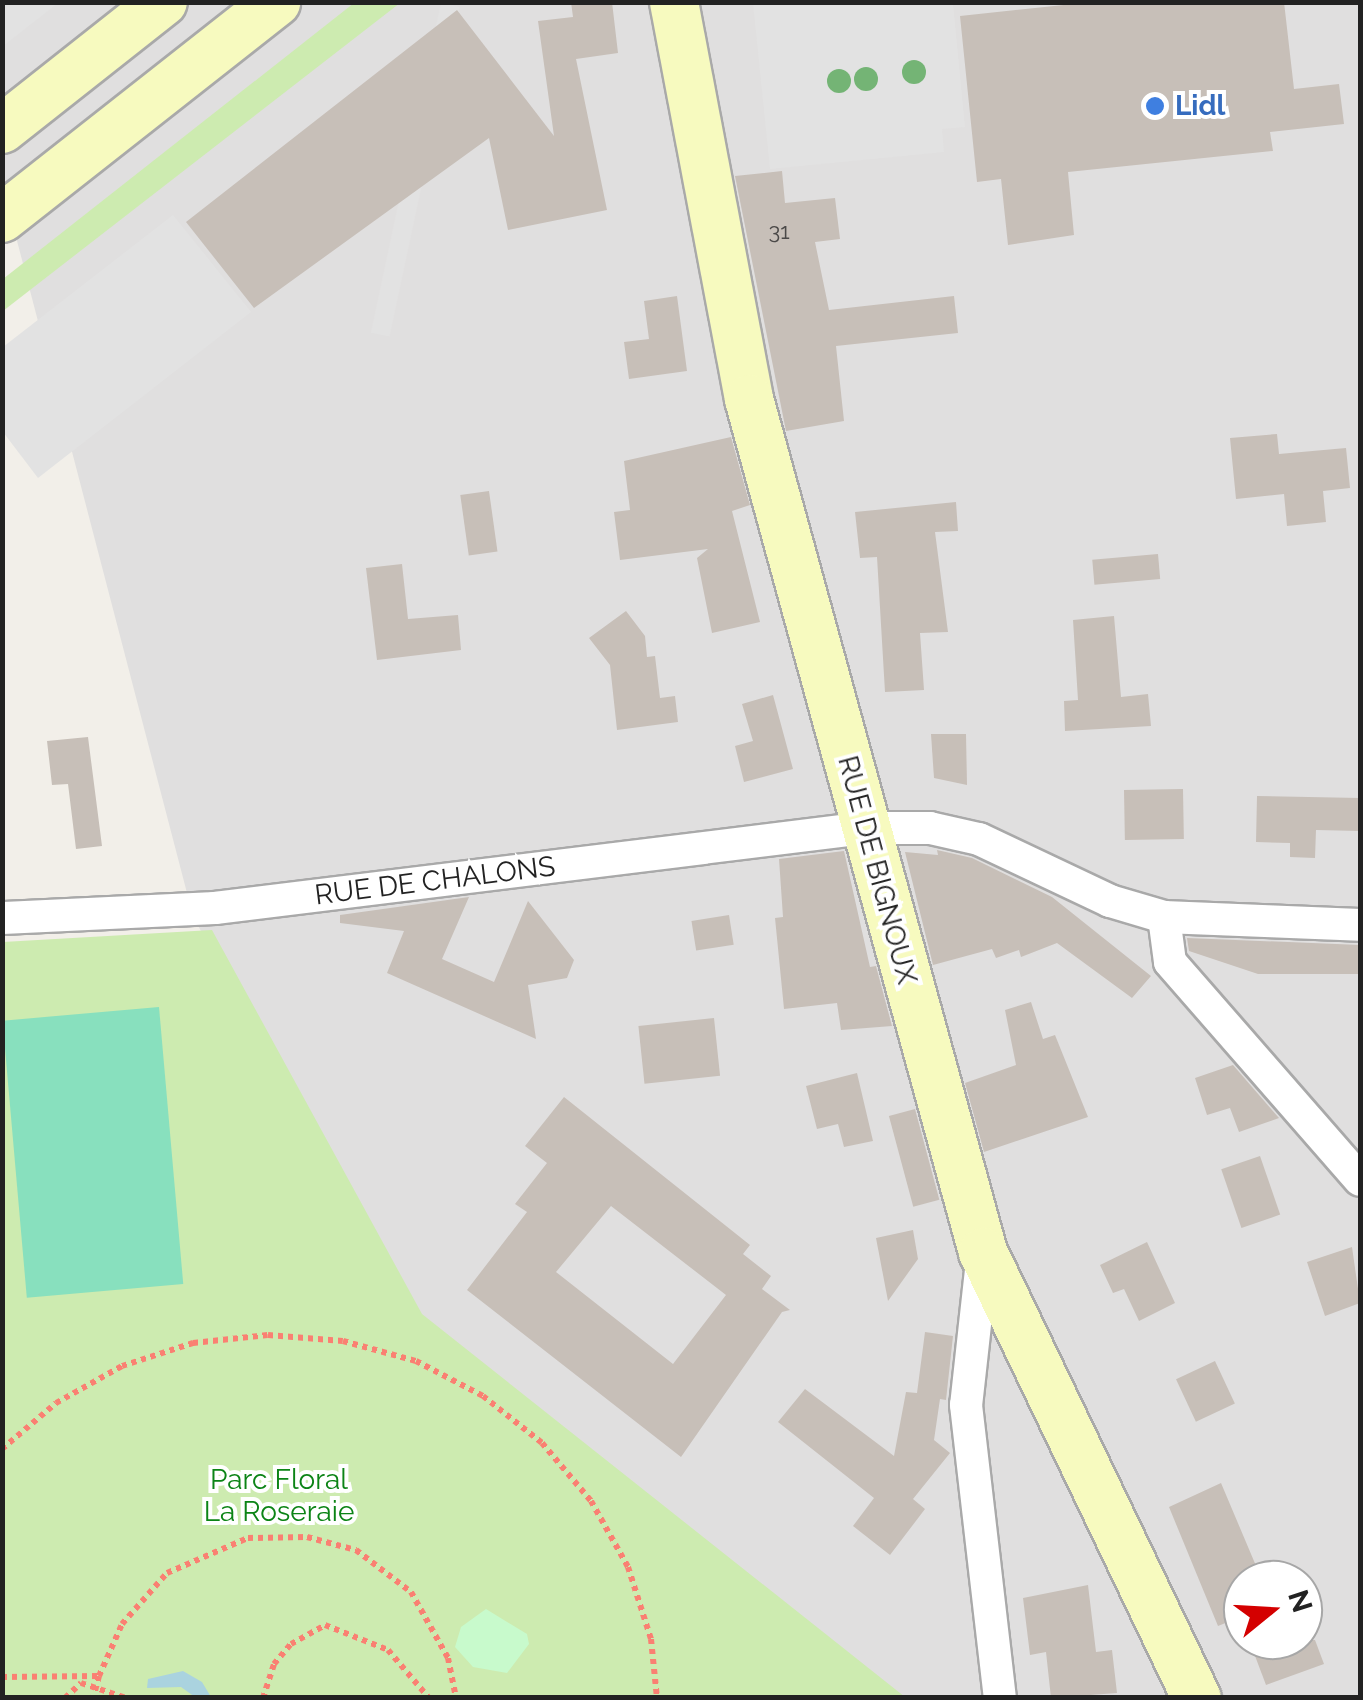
<!DOCTYPE html>
<style>
body{margin:0}
#map{position:relative;width:1363px;height:1700px;overflow:hidden;background:#f2efe9;font-family:Raleway,sans-serif}
div>[style]{position:absolute}
[style*='--x']{left:calc(var(--x)*1px);top:calc(var(--y)*1px);width:calc(var(--w)*1px);rotate:calc(var(--a)*1deg)}
.residential>*{inset:0;background:#e0dfdf}
.grass>*{inset:0;background:#cdebb0}
.park>*{inset:0;background:#c8facc}
.pitch>*{inset:0;background:#88e0be;transform-origin:0 0}
.parking>*{inset:0;background:#e2e2e2;transform-origin:0 0}
.water>*{inset:0;background:#aad3df}
.building>*{inset:0;background:#c7bfb8;transform-origin:0 0}
.path>*{height:6px;margin-top:-3px;transform-origin:0;background:repeating-linear-gradient(90deg,#fa8072 0 5px,transparent 0 10px)}
.roads{filter:drop-shadow(2px 0 #a9a9a9) drop-shadow(-2px 0 #a9a9a9) drop-shadow(0 2px #a9a9a9) drop-shadow(0 -2px #a9a9a9)}
.street>*{height:32px;margin:-16px;padding:0 16px;transform-origin:16px;border-radius:16px;background:#fff}
.secondary>*{height:48px;margin:-24px;padding:0 24px;transform-origin:24px;border-radius:24px;background:#f7fabf}
.trees>*{width:24px;height:24px;margin:-12px;border-radius:50%;background:#74b475}
.dots>*{width:28px;height:28px;translate:-50% -50%;box-sizing:border-box;border:5px solid #fff;border-radius:50%}
span{translate:-50% -50%;white-space:nowrap;text-align:center;line-height:1.15;-webkit-text-stroke:8px #fff;paint-order:stroke}
.number-label{font-size:22px;color:#4b4948}
.number-label span{-webkit-text-stroke-width:0}
.shop-label{font-size:28px;color:#366cbe;font-weight:700}
.left{translate:0 -50%;text-align:left}
.street-label{font-size:28px;color:#222}
.park-label{font-size:28px;color:#0c8416}
.frame{position:absolute;inset:0;border:5px solid #222;pointer-events:none}
.north{position:absolute;left:1223px;top:1560px;width:100px;height:100px;box-sizing:border-box;background:#fff;border:2px solid #a7a7a7;border-radius:50%;rotate:72deg;font-size:28px;font-weight:700;line-height:40px;text-align:center;color:#222}
.north::after{content:'';display:block;margin:auto;width:35px;height:45px;background:#d40000;clip-path:polygon(50% 0,100% 100%,50% 72%,0 100%)}
</style>
<div id="map">
<div class="residential">
<i style="clip-path:polygon(evenodd,2px 3px,1360px 3px,1360px 1697px,607px 1697px,193px 916px,3px 187px,2px 3px,1243px 1580px,1303px 1580px,1303px 1640px,1243px 1640px,1243px 1580px)"></i>
</div>
<div class="grass">
<i style="clip-path:polygon(354px 3px,400px 3px,3px 311px,3px 279px)"></i>
<i style="clip-path:polygon(212px 930px,422px 1314px,905px 1697px,3px 1698px,3px 942px)"></i>
</div>
<div class="park">
<i style="clip-path:polygon(486px 1609px,527px 1634px,529px 1644px,507px 1673px,473px 1667px,455px 1647px,461px 1627px)"></i>
</div>
<div class="pitch">
<i style="left:159px;top:1007px;width:278px;height:157px;rotate:85deg"></i>
</div>
<div class="parking">
<i style="clip-path:polygon(3px 2px,58px 2px,58px 3px,3px 46px)"></i>
<i style="left:441px;top:3px;width:19px;height:337px;rotate:12deg"></i>
<i style="clip-path:polygon(753px 3px,953px 3px,965px 127px,942px 129px,944px 152px,770px 169px)"></i>
<i style="clip-path:polygon(173px 215px,251px 312px,38px 478px,3px 432px,3px 347px)"></i>
</div>
<div class="water">
<i style="clip-path:polygon(183px 1671px,202px 1682px,211px 1697px,195px 1697px,181px 1687px,147px 1688px,148px 1679px)"></i>
</div>
<div class="building">
<i style="clip-path:polygon(571px 2px,612px 2px,618px 53px,576px 59px,607px 210px,508px 230px,489px 138px,254px 308px,186px 222px,457px 10px,554px 136px,538px 21px,573px 17px)"></i>
<i style="clip-path:polygon(1092px 2px,1284px 2px,1294px 89px,1339px 84px,1344px 124px,1270px 132px,1273px 151px,1068px 172px,1074px 235px,1008px 245px,1001px 179px,977px 182px,960px 16px)"></i>
<i style="clip-path:polygon(782px 171px,785px 203px,835px 198px,840px 239px,815px 242px,829px 310px,954px 296px,958px 333px,836px 346px,844px 421px,786px 431px,735px 176px)"></i>
<i style="clip-path:polygon(677px 296px,687px 371px,629px 379px,624px 342px,649px 339px,644px 301px)"></i>
<i style="clip-path:polygon(1277px 434px,1279px 454px,1346px 448px,1350px 488px,1323px 491px,1326px 522px,1287px 526px,1284px 494px,1236px 499px,1230px 438px)"></i>
<i style="clip-path:polygon(731px 437px,750px 505px,732px 511px,760px 622px,712px 633px,697px 558px,708px 549px,620px 560px,614px 512px,630px 510px,624px 461px)"></i>
<i style="left:489px;top:491px;width:61px;height:29px;rotate:82deg"></i>
<i style="clip-path:polygon(956px 502px,958px 531px,935px 532px,948px 632px,920px 633px,924px 690px,885px 692px,877px 557px,860px 558px,855px 512px)"></i>
<i style="left:1158px;top:554px;width:25px;height:66px;rotate:85deg"></i>
<i style="clip-path:polygon(402px 564px,408px 619px,458px 615px,461px 650px,377px 660px,366px 568px)"></i>
<i style="clip-path:polygon(626px 611px,645px 636px,647px 657px,655px 656px,660px 698px,675px 696px,678px 722px,617px 730px,610px 665px,589px 638px)"></i>
<i style="clip-path:polygon(1114px 616px,1121px 697px,1148px 694px,1151px 726px,1065px 731px,1064px 701px,1078px 700px,1073px 620px)"></i>
<i style="clip-path:polygon(773px 695px,793px 769px,744px 782px,735px 746px,753px 741px,742px 704px)"></i>
<i style="clip-path:polygon(931px 734px,966px 734px,967px 785px,934px 778px)"></i>
<i style="clip-path:polygon(88px 737px,102px 846px,76px 849px,68px 784px,52px 785px,47px 741px)"></i>
<i style="left:1183px;top:789px;width:50px;height:59px;rotate:89deg"></i>
<i style="clip-path:polygon(1257px 796px,1360px 798px,1360px 831px,1316px 830px,1315px 858px,1290px 857px,1290px 843px,1256px 842px)"></i>
<i style="clip-path:polygon(937px 850px,972px 858px,1052px 897px,1151px 976px,1132px 998px,1057px 943px,1021px 957px,1019px 950px,996px 958px,992px 949px,933px 965px,905px 852px,938px 855px)"></i>
<i style="clip-path:polygon(844px 851px,870px 967px,876px 966px,892px 1026px,841px 1030px,837px 1003px,784px 1009px,775px 918px,783px 917px,779px 859px)"></i>
<i style="clip-path:polygon(469px 897px,442px 959px,494px 982px,528px 901px,574px 960px,567px 978px,528px 985px,536px 1039px,387px 973px,404px 931px,340px 923px,340px 915px)"></i>
<i style="left:729px;top:915px;width:30px;height:38px;rotate:81deg"></i>
<i style="clip-path:polygon(1187px 938px,1360px 945px,1360px 974px,1258px 974px,1189px 951px)"></i>
<i style="clip-path:polygon(1031px 1002px,1043px 1039px,1055px 1035px,1088px 1117px,984px 1152px,965px 1083px,1016px 1065px,1005px 1010px)"></i>
<i style="left:714px;top:1018px;width:58px;height:76px;rotate:84deg"></i>
<i style="clip-path:polygon(1233px 1065px,1279px 1118px,1239px 1132px,1230px 1108px,1207px 1115px,1195px 1078px)"></i>
<i style="clip-path:polygon(857px 1073px,873px 1141px,844px 1147px,838px 1124px,817px 1129px,806px 1086px)"></i>
<i style="clip-path:polygon(evenodd,564px 1097px,750px 1245px,743px 1254px,771px 1276px,762px 1289px,790px 1310px,782px 1312px,681px 1457px,467px 1290px,527px 1212px,515px 1204px,547px 1163px,525px 1146px,564px 1097px,611px 1206px,726px 1295px,673px 1364px,556px 1272px,611px 1206px)"></i>
<i style="left:915px;top:1109px;width:94px;height:27px;rotate:75deg"></i>
<i style="left:1260px;top:1156px;width:62px;height:41px;rotate:71deg"></i>
<i style="clip-path:polygon(913px 1230px,918px 1259px,888px 1301px,876px 1238px)"></i>
<i style="clip-path:polygon(1147px 1242px,1175px 1303px,1139px 1321px,1124px 1289px,1113px 1293px,1100px 1265px)"></i>
<i style="clip-path:polygon(1352px 1247px,1360px 1303px,1325px 1316px,1307px 1262px)"></i>
<i style="clip-path:polygon(925px 1332px,953px 1336px,946px 1400px,940px 1399px,934px 1440px,950px 1453px,913px 1499px,925px 1509px,890px 1555px,853px 1526px,874px 1498px,778px 1422px,805px 1389px,894px 1456px,906px 1392px,917px 1393px)"></i>
<i style="left:1215px;top:1361px;width:47px;height:43px;rotate:65deg"></i>
<i style="clip-path:polygon(1221px 1483px,1262px 1580px,1243px 1580px,1243px 1616px,1218px 1626px,1169px 1507px)"></i>
<i style="clip-path:polygon(1088px 1585px,1096px 1652px,1112px 1650px,1117px 1693px,1051px 1698px,1046px 1652px,1030px 1655px,1023px 1598px)"></i>
<i style="clip-path:polygon(1249px 1640px,1315px 1640px,1324px 1664px,1266px 1685px)"></i>
</div>
<div class="path">
<i style="--x:2;--y:1449;--w:71;--a:-40.4"></i>
<i style="--x:56;--y:1403;--w:76;--a:-29.3"></i>
<i style="--x:122;--y:1366;--w:75;--a:-17.9"></i>
<i style="--x:193;--y:1343;--w:75;--a:-6.1"></i>
<i style="--x:268;--y:1335;--w:75;--a:4.6"></i>
<i style="--x:343;--y:1341;--w:76;--a:15.3"></i>
<i style="--x:416;--y:1361;--w:76;--a:27.6"></i>
<i style="--x:483;--y:1396;--w:75;--a:38.5"></i>
<i style="--x:542;--y:1443;--w:76;--a:49.8"></i>
<i style="--x:591;--y:1501;--w:76;--a:60.7"></i>
<i style="--x:628;--y:1567;--w:76;--a:72.3"></i>
<i style="--x:651;--y:1639;--w:59;--a:84.2"></i>
<i style="--x:99;--y:1676;--w:57;--a:-66.1"></i>
<i style="--x:122;--y:1624;--w:68;--a:-48.6"></i>
<i style="--x:167;--y:1573;--w:88;--a:-23.4"></i>
<i style="--x:248;--y:1538;--w:59;--a:-1"></i>
<i style="--x:307;--y:1537;--w:51;--a:14.9"></i>
<i style="--x:356;--y:1550;--w:69;--a:37.4"></i>
<i style="--x:411;--y:1592;--w:76;--a:60.7"></i>
<i style="--x:448;--y:1658;--w:41;--a:78.7"></i>
<i style="--x:2;--y:1677;--w:97;--a:-0.6"></i>
<i style="--x:99;--y:1676;--w:23;--a:105"></i>
<i style="--x:65;--y:1698;--w:22;--a:-43"></i>
<i style="--x:81;--y:1683;--w:47;--a:18.4"></i>
<i style="--x:263;--y:1698;--w:36;--a:-72"></i>
<i style="--x:274;--y:1664;--w:26;--a:-50"></i>
<i style="--x:291;--y:1644;--w:39;--a:-29"></i>
<i style="--x:325;--y:1625;--w:68;--a:21.6"></i>
<i style="--x:388;--y:1650;--w:63;--a:49.5"></i>
</div>
<div class="roads">
<div class="street">
<i style="--x:1164;--y:917;--w:45;--a:82.4"></i>
<i style="--x:1170;--y:962;--w:289;--a:48.9"></i>
<i style="--x:2;--y:918;--w:213;--a:-2.7"></i>
<i style="--x:215;--y:908;--w:656;--a:-7.01"></i>
<i style="--x:866;--y:828;--w:64;--a:0"></i>
<i style="--x:930;--y:828;--w:50;--a:12.7"></i>
<i style="--x:979;--y:839;--w:145;--a:25.3"></i>
<i style="--x:1110;--y:901;--w:56;--a:16.5"></i>
<i style="--x:1164;--y:917;--w:196;--a:2.3"></i>
<i style="--x:983;--y:1252;--w:154;--a:96.3"></i>
<i style="--x:966;--y:1405;--w:295;--a:83.4"></i>
</div>
<div class="secondary">
<i style="--x:674;--y:2;--w:404;--a:79.3"></i>
<i style="--x:749;--y:399;--w:885;--a:74.66"></i>
<i style="--x:983;--y:1252;--w:495;--a:64.4"></i>
<i style="--x:2;--y:129;--w:205;--a:-38.3"></i>
<i style="--x:2;--y:218;--w:349;--a:-38.2"></i>
</div>
</div>
<div class="trees">
<i style="left:914px;top:72px"></i>
<i style="left:866px;top:79px"></i>
<i style="left:839px;top:81px"></i>
</div>
<div class="dots">
<i style="left:1155px;top:106px;background:#3f7fe0"></i>
</div>
<div class="number-label">
<span style="left:779px;top:232px">31</span>
</div>
<div class="shop-label">
<span class="left" style="left:1175px;top:106px">Lidl</span>
</div>
<div class="street-label">
<span style="left:877px;top:870px;rotate:75deg">RUE DE BIGNOUX</span>
<span style="left:435px;top:881px;rotate:-7deg">RUE DE CHALONS</span>
</div>
<div class="park-label">
<span style="left:279px;top:1496px">Parc Floral<br>La Roseraie</span>
</div>
<div class="frame"></div>
<div class="north">N</div>
</div>
